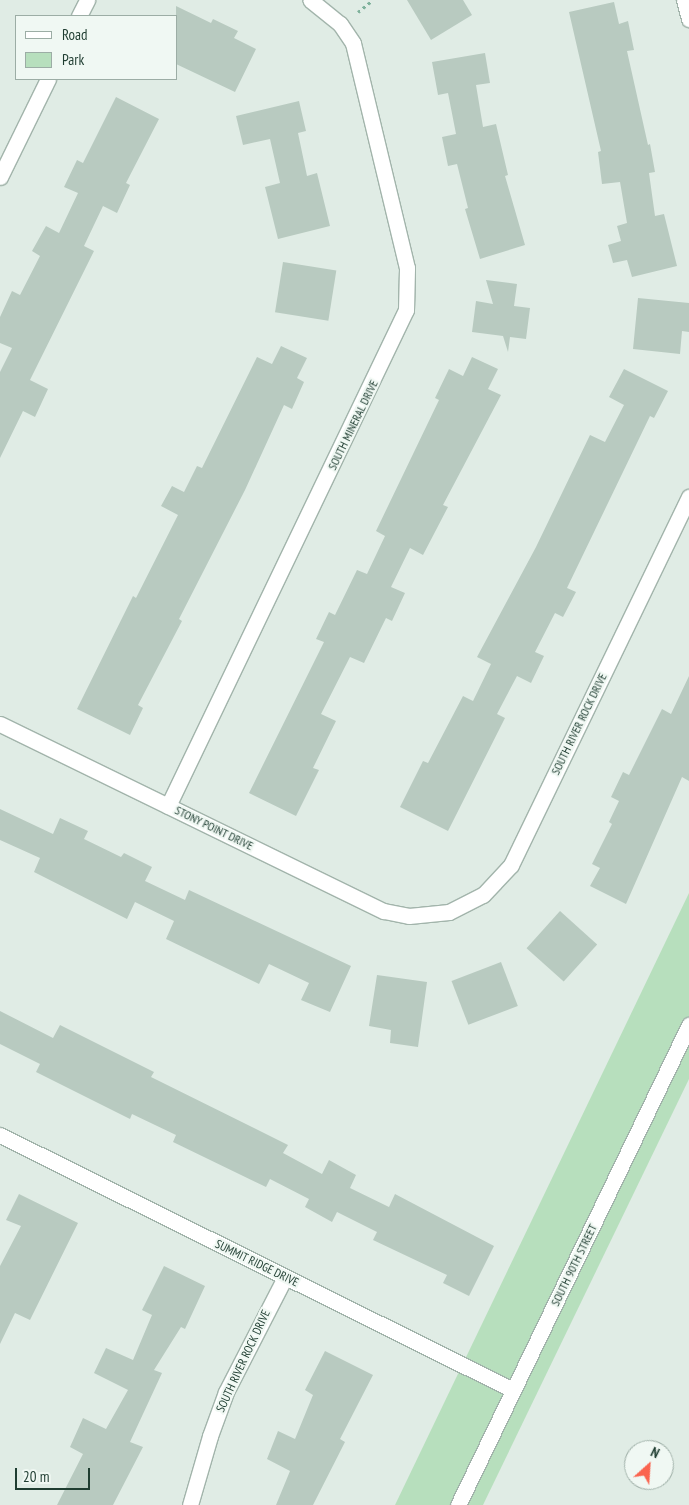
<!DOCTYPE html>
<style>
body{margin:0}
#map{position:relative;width:689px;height:1505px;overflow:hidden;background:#e0ece5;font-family:"PT Sans Narrow",sans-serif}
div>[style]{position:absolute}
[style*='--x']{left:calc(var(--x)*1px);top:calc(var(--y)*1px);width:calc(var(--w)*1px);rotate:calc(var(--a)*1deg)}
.green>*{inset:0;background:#b7dfbd}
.building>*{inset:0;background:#b8cac0;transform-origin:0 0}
.path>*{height:3px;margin-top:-1.5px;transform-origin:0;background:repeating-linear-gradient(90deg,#7eb19b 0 2.5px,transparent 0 6.5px)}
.roads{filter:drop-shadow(1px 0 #a2b4ab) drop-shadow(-1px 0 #a2b4ab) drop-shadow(0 1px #a2b4ab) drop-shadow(0 -1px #a2b4ab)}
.street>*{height:15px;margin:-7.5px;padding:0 7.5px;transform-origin:7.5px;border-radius:7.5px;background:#fff}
span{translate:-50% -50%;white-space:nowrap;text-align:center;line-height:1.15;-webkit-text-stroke:4px #f0f8f3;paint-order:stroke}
.street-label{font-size:12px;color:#1f3d31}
.legend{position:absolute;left:15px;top:15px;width:162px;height:65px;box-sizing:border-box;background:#f0f8f3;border:1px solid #9cada5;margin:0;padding:6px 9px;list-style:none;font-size:15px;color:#1f3d31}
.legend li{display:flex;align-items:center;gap:10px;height:25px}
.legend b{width:25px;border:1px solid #9cada5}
.north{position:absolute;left:624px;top:1440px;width:50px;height:50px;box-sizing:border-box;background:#f0f8f3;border:1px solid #9cada5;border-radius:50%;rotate:26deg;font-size:14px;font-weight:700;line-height:20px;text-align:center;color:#1f3d31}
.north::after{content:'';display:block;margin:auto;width:18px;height:22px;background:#fa644f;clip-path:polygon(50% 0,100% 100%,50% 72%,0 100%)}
.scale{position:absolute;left:15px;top:1468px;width:75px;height:22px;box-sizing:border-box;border:2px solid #1f3d31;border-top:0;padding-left:6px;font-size:15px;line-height:18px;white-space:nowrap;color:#1f3d31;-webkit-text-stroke:4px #f0f8f3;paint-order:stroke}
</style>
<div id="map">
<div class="green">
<i style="clip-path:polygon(689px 893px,689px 1079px,483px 1505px,395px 1505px)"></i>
</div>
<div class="building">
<i style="clip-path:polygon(407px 0,463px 0,472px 15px,431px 40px)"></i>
<i style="clip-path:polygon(614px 2px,619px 24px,628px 21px,634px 50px,627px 51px,648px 145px,650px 144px,655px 172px,649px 173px,655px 216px,664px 214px,677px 266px,632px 277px,627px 260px,613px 263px,608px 245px,621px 241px,617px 226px,627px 223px,620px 182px,602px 184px,598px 152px,601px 151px,569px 12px)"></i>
<i style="clip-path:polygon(176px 6px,211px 23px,213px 19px,238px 31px,234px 38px,256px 49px,235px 92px,176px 64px)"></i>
<i style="clip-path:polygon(485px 53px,490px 83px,476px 85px,483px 127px,496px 124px,508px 175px,505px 176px,525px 245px,480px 259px,465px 209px,468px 208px,457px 164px,448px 166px,442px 137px,456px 134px,448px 93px,438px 95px,432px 62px)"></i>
<i style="clip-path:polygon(116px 97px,159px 119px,126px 183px,130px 185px,117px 213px,103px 206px,84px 246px,94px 251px,30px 380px,48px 389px,35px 417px,23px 411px,0 458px,0 372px,12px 348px,0 343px,0 317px,12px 291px,20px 295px,40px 256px,32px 251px,46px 226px,59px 233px,78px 193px,64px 187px,77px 160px,83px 163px)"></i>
<i style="clip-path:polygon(299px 101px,306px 131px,298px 133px,307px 176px,317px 173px,330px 226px,278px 239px,265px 187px,280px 183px,270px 139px,243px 145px,236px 116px)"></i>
<i style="left:283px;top:262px;width:54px;height:51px;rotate:9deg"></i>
<i style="clip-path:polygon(486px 280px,517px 284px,514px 306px,530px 308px,526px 339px,510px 337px,508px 352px,503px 336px,472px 332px,476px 301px,493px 304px)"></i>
<i style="clip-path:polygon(638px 298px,689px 303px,689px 332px,682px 331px,680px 354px,633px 349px)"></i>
<i style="clip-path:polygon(281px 346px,307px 358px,297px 378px,304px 382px,292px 409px,284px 405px,245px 490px,179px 619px,182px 621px,138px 705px,143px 708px,130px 735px,77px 709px,133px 596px,136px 598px,178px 515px,161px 506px,172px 486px,184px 492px,197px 466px,202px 468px,257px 357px,272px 364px)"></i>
<i style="clip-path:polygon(472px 357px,498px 369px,488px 389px,501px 395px,443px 505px,448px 507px,423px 555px,410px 548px,391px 587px,405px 593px,392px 621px,386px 618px,364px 663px,350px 657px,321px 714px,336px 721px,313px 768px,319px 770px,296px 816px,249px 793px,324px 642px,316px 639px,329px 612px,335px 615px,357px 570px,367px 574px,385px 536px,376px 531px,439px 400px,435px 398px,449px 369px,463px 376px)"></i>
<i style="clip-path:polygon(624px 369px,668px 391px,654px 418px,650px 416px,567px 588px,576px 592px,563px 617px,555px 613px,535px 652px,544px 656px,531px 683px,517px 676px,497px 714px,505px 718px,448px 831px,400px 807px,423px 761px,428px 763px,463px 696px,473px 701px,491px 664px,477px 657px,536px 547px,590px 435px,605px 442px,624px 405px,609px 397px)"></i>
<i style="clip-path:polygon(689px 676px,689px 781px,682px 777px,626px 904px,590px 886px,600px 868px,592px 864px,612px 824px,609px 822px,619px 801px,611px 797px,623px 772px,629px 775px,662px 709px,671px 714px)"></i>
<i style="clip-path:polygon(0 809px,53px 834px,60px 818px,88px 831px,84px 839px,121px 857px,124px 853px,152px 867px,145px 881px,185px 900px,189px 890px,351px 966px,330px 1012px,301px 1000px,309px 983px,269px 964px,259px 984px,166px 939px,174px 921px,135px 902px,127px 919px,34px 872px,40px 858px,0 840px)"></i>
<i style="left:560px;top:911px;width:50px;height:50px;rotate:42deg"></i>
<i style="left:501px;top:962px;width:47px;height:53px;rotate:69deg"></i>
<i style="clip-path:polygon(377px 975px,427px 982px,418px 1047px,390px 1043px,391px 1030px,369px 1026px)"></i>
<i style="clip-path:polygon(0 1011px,53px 1038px,60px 1025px,154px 1072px,151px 1077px,288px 1145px,283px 1153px,322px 1174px,329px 1160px,356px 1175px,350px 1188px,389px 1207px,395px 1194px,494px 1246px,469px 1296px,443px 1283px,447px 1275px,373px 1240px,377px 1232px,337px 1212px,332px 1222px,305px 1207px,309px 1199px,270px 1179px,266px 1187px,173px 1142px,176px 1135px,132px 1114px,130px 1119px,36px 1072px,40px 1064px,0 1044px)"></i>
<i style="clip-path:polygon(19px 1194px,78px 1223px,30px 1320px,15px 1313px,0 1344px,0 1266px,21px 1226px,6px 1220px)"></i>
<i style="clip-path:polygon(164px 1266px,205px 1286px,185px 1329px,181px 1327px,154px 1370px,162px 1373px,130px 1442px,143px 1447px,113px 1505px,57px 1505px,83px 1454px,70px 1447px,83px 1418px,106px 1429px,128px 1390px,94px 1373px,106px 1348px,133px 1360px,152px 1315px,142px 1310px)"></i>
<i style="clip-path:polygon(325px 1351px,373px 1375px,340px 1439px,345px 1442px,313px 1505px,276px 1505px,290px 1471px,267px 1459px,278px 1431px,295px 1439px,313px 1395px,305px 1390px)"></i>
</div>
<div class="path">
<i style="--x:358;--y:12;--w:19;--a:-39"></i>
</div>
<div class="roads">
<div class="street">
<i style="--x:684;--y:0;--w:20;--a:75"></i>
<i style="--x:79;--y:16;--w:18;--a:-63"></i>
<i style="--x:0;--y:177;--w:109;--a:-63.9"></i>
<i style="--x:0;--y:724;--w:427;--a:26"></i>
<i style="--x:384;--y:911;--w:25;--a:11"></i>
<i style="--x:409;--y:916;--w:40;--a:-5.7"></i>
<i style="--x:449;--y:912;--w:38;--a:-27"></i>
<i style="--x:483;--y:895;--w:41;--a:-47"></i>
<i style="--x:511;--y:865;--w:409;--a:-64.2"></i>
<i style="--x:168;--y:806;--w:550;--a:-64.37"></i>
<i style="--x:406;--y:310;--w:42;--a:-88.6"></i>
<i style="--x:407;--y:268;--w:231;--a:-103.5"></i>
<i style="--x:353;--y:43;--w:23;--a:-124"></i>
<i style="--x:340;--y:24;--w:38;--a:-141"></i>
<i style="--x:0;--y:1135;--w:573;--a:26.43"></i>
<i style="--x:190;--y:1505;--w:72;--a:-73.8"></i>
<i style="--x:210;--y:1436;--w:47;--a:-70"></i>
<i style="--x:226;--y:1392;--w:129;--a:-62.8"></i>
<i style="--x:458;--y:1505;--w:533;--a:-64.3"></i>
</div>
</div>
<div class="street-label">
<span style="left:353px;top:425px;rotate:-64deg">SOUTH MINERAL DRIVE</span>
<span style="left:579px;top:724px;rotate:-64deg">SOUTH RIVER ROCK DRIVE</span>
<span style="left:214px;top:828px;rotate:26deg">STONY POINT DRIVE</span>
<span style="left:257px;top:1263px;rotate:26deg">SUMMIT RIDGE DRIVE</span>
<span style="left:574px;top:1265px;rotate:-64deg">SOUTH 90TH STREET</span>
<span style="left:243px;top:1361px;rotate:-65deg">SOUTH RIVER ROCK DRIVE</span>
</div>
<ul class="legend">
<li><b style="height:6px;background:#fff"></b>Road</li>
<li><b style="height:14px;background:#b7dfbd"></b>Park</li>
</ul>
<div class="north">N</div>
<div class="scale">20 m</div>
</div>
